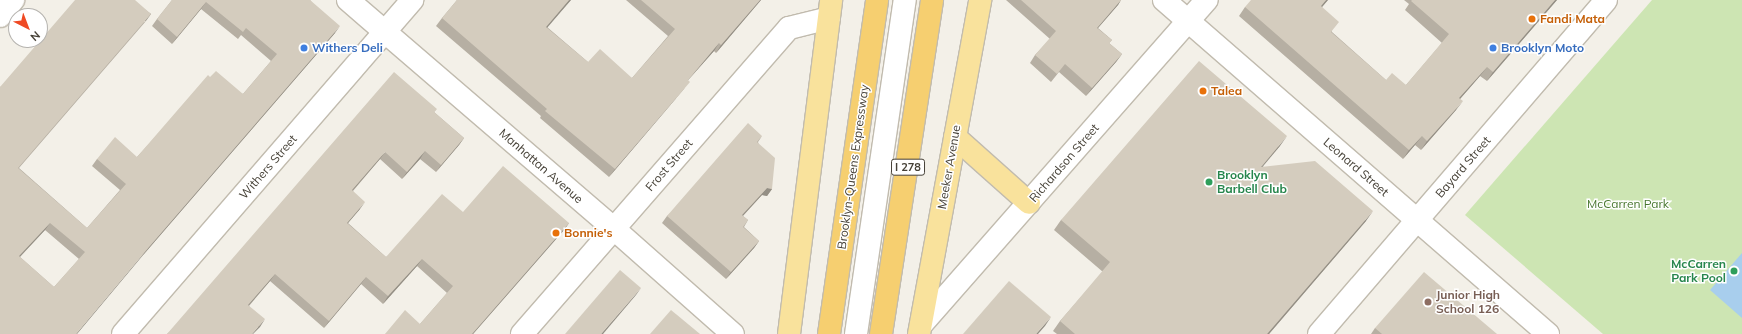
<!DOCTYPE html>
<style>
body{margin:0}
#map{position:relative;width:1742px;height:334px;overflow:hidden;background:#f3f0e8;font-family:Mulish,sans-serif}
div>[style]{position:absolute}
[style*='--x']{left:calc(var(--x)*1px);top:calc(var(--y)*1px);width:calc(var(--w)*1px);rotate:calc(var(--a)*1deg)}
.green>*{inset:0;background:#cde5b3}
.water>*{inset:0;background:#a8ceed}
.roads{filter:drop-shadow(1px 0 #c1bbae) drop-shadow(-1px 0 #c1bbae) drop-shadow(0 1px #c1bbae) drop-shadow(0 -1px #c1bbae)}
.minor>*{height:22px;margin:-11px;padding:0 11px;transform-origin:11px;border-radius:11px;background:#fff}
.major>*{height:22px;margin:-11px;padding:0 11px;transform-origin:11px;border-radius:11px;background:#f9e29c}
.highway>*{height:22px;margin:-11px;padding:0 11px;transform-origin:11px;border-radius:11px;background:#f6cf70}
.wall>*{inset:0;background:#b6afa3}
.shaded-wall>*{inset:0;background:#948f85;transform-origin:0 0}
.building>*{inset:0;background:#d4ccbe}
.dots>*{width:11px;height:11px;translate:-50% -50%;box-sizing:border-box;border:2px solid #fff;border-radius:50%}
span{translate:-50% -50%;white-space:nowrap;text-align:center;line-height:1.15;-webkit-text-stroke:3px #fff;paint-order:stroke}
.shield-label span{padding:1px 3px;background:#fff;border:1px solid;border-radius:3px;-webkit-text-stroke-width:0}
.shield-label{font-size:11px;color:#464137;font-weight:700}
.food-label{font-size:12px;color:#c56008;font-weight:700}
.left{translate:0 -50%;text-align:left}
.shop-label{font-size:12px;color:#366cbe;font-weight:700}
.street-label{font-size:12px;color:#464137}
.leisure-label{font-size:12px;color:#27864d;font-weight:700}
.right{translate:-100% -50%;text-align:right}
.park-label{font-size:12px;color:#46752d}
.education-label{font-size:12px;color:#785e54;font-weight:700}
.north{position:absolute;left:8px;top:8px;width:40px;height:40px;box-sizing:border-box;background:#fff;border:1px solid #b5b3af;border-radius:50%;rotate:138deg;font-size:11px;font-weight:700;line-height:16px;text-align:center;color:#464137}
.north::after{content:'';display:block;margin:auto;width:14px;height:18px;background:#ef4a24;clip-path:polygon(50% 0,100% 100%,50% 72%,0 100%)}
</style>
<div id="map">
<div class="green">
<i style="clip-path:polygon(1652px 0,1742px 0,1742px 334px,1603px 334px,1465px 215px)"></i>
</div>
<div class="water">
<i style="clip-path:polygon(1742px 253px,1742px 318px,1710px 290px)"></i>
</div>
<div class="roads">
<div class="minor">
<i style="--x:348;--y:0;--w:350;--a:40.7"></i>
<i style="--x:613;--y:228;--w:160;--a:41.5"></i>
<i style="--x:1164;--y:0;--w:509;--a:41.02"></i>
<i style="--x:0;--y:16;--w:21;--a:-51"></i>
<i style="--x:921;--y:325;--w:433;--a:-48.7"></i>
<i style="--x:123;--y:334;--w:442;--a:-49.1"></i>
<i style="--x:522;--y:334;--w:406;--a:-48.9"></i>
<i style="--x:789;--y:28;--w:41;--a:-14"></i>
<i style="--x:856;--y:334;--w:338;--a:-81.7"></i>
<i style="--x:1319;--y:334;--w:440;--a:-49.3"></i>
</div>
<div class="major">
<i style="--x:955;--y:137;--w:99;--a:41.7"></i>
<i style="--x:789;--y:334;--w:337;--a:-82.8"></i>
<i style="--x:919;--y:334;--w:340;--a:-79.6"></i>
</div>
<div class="highway">
<i style="--x:829;--y:334;--w:337;--a:-81.8"></i>
<i style="--x:881;--y:334;--w:338;--a:-81.3"></i>
</div>
</div>
<div class="wall">
<i style="clip-path:polygon(evenodd,172px 0,310px 0,335px 33px,144px 254px,0 334px,0 87px,146px 21px,19px 168px,87px 228px,120px 190px,92px 166px,97px 159px,137px 157px,210px 77px,243px 94px,271px 61px,241px 35px,238px 39px,201px 9px,172px 44px,152px 26px,157px 19px,172px 0,45px 230px,79px 259px,54px 287px,20px 257px,45px 230px)"></i>
<i style="clip-path:polygon(457px 0,571px 0,547px 27px,588px 62px,632px 78px,668px 36px,626px 0,761px 0,716px 53px,714px 51px,688px 80px,684px 89px,609px 177px,540px 118px,541px 116px,436px 26px,442px 18px)"></i>
<i style="clip-path:polygon(1006px 0,1121px 0,1118px 5px,1098px 28px,1112px 40px,1109px 43px,1122px 54px,1116px 62px,1086px 96px,1059px 72px,1051px 82px,1030px 63px,1035px 55px,1050px 39px)"></i>
<i style="clip-path:polygon(1328px 0,1322px 7px,1332px 32px,1386px 80px,1406px 85px,1442px 43px,1405px 10px,1409px 4px,1404px 0,1557px 0,1487px 81px,1480px 76px,1460px 99px,1456px 110px,1421px 150px,1415px 145px,1403px 159px,1239px 16px,1245px 7px)"></i>
<i style="clip-path:polygon(437px 109px,434px 112px,464px 138px,459px 145px,436px 172px,420px 159px,402px 179px,380px 159px,353px 191px,360px 209px,348px 223px,386px 257px,463px 212px,569px 223px,564px 230px,473px 334px,385px 334px,420px 324px,447px 293px,417px 266px,383px 304px,361px 284px,324px 328px,270px 281px,249px 306px,260px 327px,167px 334px)"></i>
<i style="clip-path:polygon(762px 136px,758px 142px,772px 189px,767px 196px,762px 195px,743px 216px,748px 220px,744px 227px,759px 241px,754px 248px,726px 279px,662px 223px,667px 216px)"></i>
<i style="clip-path:polygon(1280px 146px,1262px 166px,1366px 221px,1269px 334px,1057px 334px,1053px 331px,1060px 321px,1103px 272px,1054px 230px,1061px 220px)"></i>
<i style="clip-path:polygon(1375px 328px,1497px 334px,1371px 334px)"></i>
</div>
<div class="shaded-wall">
<i style="clip-path:polygon(569px 0,571px 0,541px 35px,546px 27px)"></i>
<i style="clip-path:polygon(760px 0,761px 0,716px 53px,721px 45px)"></i>
<i style="clip-path:polygon(1121px 0,1118px 5px,1091px 36px,1097px 28px)"></i>
<i style="clip-path:polygon(1326px 0,1328px 0,1315px 15px,1321px 6px)"></i>
<i style="clip-path:polygon(1555px 0,1557px 0,1487px 81px,1493px 72px)"></i>
<i style="clip-path:polygon(206px 2px,201px 9px,172px 44px,177px 37px)"></i>
<i style="left:151px;top:14px;width:9px;height:203px;rotate:126deg"></i>
<i style="clip-path:polygon(340px 26px,335px 33px,144px 254px,77px 334px,76px 334px,149px 247px)"></i>
<i style="clip-path:polygon(719px 43px,714px 51px,682px 87px,688px 80px)"></i>
<i style="clip-path:polygon(1122px 54px,1116px 62px,1086px 96px,1092px 88px)"></i>
<i style="clip-path:polygon(1487px 67px,1480px 76px,1453px 107px,1459px 98px)"></i>
<i style="clip-path:polygon(690px 82px,684px 89px,609px 177px,615px 169px)"></i>
<i style="clip-path:polygon(1463px 101px,1456px 110px,1421px 150px,1427px 141px)"></i>
<i style="clip-path:polygon(1287px 136px,1280px 146px,1254px 177px,1261px 167px)"></i>
<i style="clip-path:polygon(1422px 136px,1415px 145px,1403px 159px,1409px 150px)"></i>
<i style="clip-path:polygon(464px 138px,459px 145px,436px 172px,441px 165px)"></i>
<i style="clip-path:polygon(425px 151px,420px 159px,402px 179px,407px 172px)"></i>
<i style="clip-path:polygon(385px 152px,380px 159px,347px 197px,352px 190px)"></i>
<i style="clip-path:polygon(767px 188px,772px 189px,767px 196px,762px 195px,737px 222px,742px 215px)"></i>
<i style="clip-path:polygon(365px 202px,360px 209px,342px 230px,347px 223px)"></i>
<i style="clip-path:polygon(1373px 211px,1366px 221px,1269px 334px,1267px 334px)"></i>
<i style="clip-path:polygon(50px 223px,45px 230px,14px 263px,19px 256px)"></i>
<i style="clip-path:polygon(569px 223px,564px 230px,473px 334px,472px 334px)"></i>
<i style="clip-path:polygon(759px 241px,754px 248px,726px 279px,731px 272px)"></i>
<i style="clip-path:polygon(422px 259px,417px 266px,383px 304px,388px 296px)"></i>
<i style="clip-path:polygon(275px 274px,270px 281px,243px 312px,248px 305px)"></i>
<i style="clip-path:polygon(366px 277px,361px 284px,324px 328px,329px 321px)"></i>
<i style="clip-path:polygon(641px 288px,636px 295px,603px 334px,601px 334px)"></i>
<i style="clip-path:polygon(1051px 317px,1045px 326px,1038px 334px,1036px 334px)"></i>
<i style="clip-path:polygon(265px 319px,260px 327px,253px 334px,252px 334px)"></i>
</div>
<div class="building">
<i style="clip-path:polygon(evenodd,75px 0,135px 0,151px 14px,18px 168px,87px 228px,126px 184px,97px 159px,115px 137px,137px 157px,208px 75px,210px 77px,216px 71px,243px 94px,277px 54px,246px 28px,243px 32px,206px 2px,177px 37px,157px 19px,172px 0,310px 0,340px 26px,149px 247px,76px 334px,0 334px,0 87px,75px 0,50px 223px,85px 252px,54px 287px,19px 256px,50px 223px)"></i>
<i style="clip-path:polygon(457px 0,569px 0,546px 27px,588px 62px,600px 49px,632px 78px,675px 29px,641px 0,760px 0,721px 45px,719px 43px,688px 80px,690px 82px,615px 169px,545px 111px,547px 109px,442px 18px)"></i>
<i style="clip-path:polygon(1021px 0,1121px 0,1097px 28px,1112px 40px,1109px 43px,1122px 54px,1092px 88px,1065px 64px,1057px 74px,1035px 55px,1056px 31px)"></i>
<i style="clip-path:polygon(1251px 0,1326px 0,1321px 6px,1339px 22px,1331px 32px,1386px 80px,1392px 73px,1406px 85px,1449px 34px,1411px 1px,1412px 0,1555px 0,1493px 72px,1487px 67px,1459px 98px,1463px 101px,1427px 141px,1422px 136px,1409px 150px,1245px 7px)"></i>
<i style="clip-path:polygon(1199px 61px,1287px 136px,1261px 167px,1315px 161px,1373px 211px,1267px 334px,1075px 334px,1060px 321px,1110px 262px,1061px 220px)"></i>
<i style="clip-path:polygon(394px 72px,437px 109px,434px 112px,464px 138px,441px 165px,425px 151px,407px 172px,385px 152px,352px 190px,365px 202px,347px 223px,386px 257px,442px 194px,463px 212px,503px 166px,569px 223px,472px 334px,385px 334px,405px 310px,420px 324px,453px 286px,422px 259px,388px 296px,366px 277px,329px 321px,275px 274px,248px 305px,265px 319px,252px 334px,167px 334px)"></i>
<i style="clip-path:polygon(748px 123px,762px 136px,757px 142px,775px 158px,772px 189px,767px 188px,742px 215px,748px 220px,743px 227px,759px 241px,731px 272px,667px 216px)"></i>
<i style="clip-path:polygon(620px 270px,641px 288px,601px 334px,565px 334px)"></i>
<i style="clip-path:polygon(1424px 272px,1497px 334px,1382px 334px,1375px 328px)"></i>
<i style="clip-path:polygon(1009px 281px,1051px 317px,1036px 334px,963px 334px)"></i>
<i style="clip-path:polygon(671px 310px,700px 334px,650px 334px)"></i>
</div>
<div class="dots">
<i style="left:1532px;top:19px;background:#e8710a"></i>
<i style="left:304px;top:48px;background:#3f7fe0"></i>
<i style="left:1493px;top:48px;background:#3f7fe0"></i>
<i style="left:1203px;top:91px;background:#e8710a"></i>
<i style="left:1209px;top:182px;background:#2e9e5b"></i>
<i style="left:556px;top:233px;background:#e8710a"></i>
<i style="left:1734px;top:271px;background:#2e9e5b"></i>
<i style="left:1428px;top:302px;background:#8d6e63"></i>
</div>
<div class="shield-label">
<span style="left:908px;top:167px">I 278</span>
</div>
<div class="food-label">
<span class="left" style="left:1540px;top:19px">Fandi Mata</span>
<span class="left" style="left:1211px;top:91px">Talea</span>
<span class="left" style="left:564px;top:233px">Bonnie's</span>
</div>
<div class="shop-label">
<span class="left" style="left:312px;top:48px">Withers Deli</span>
<span class="left" style="left:1501px;top:48px">Brooklyn Moto</span>
</div>
<div class="street-label">
<span style="left:1064px;top:163px;rotate:-49deg">Richardson Street</span>
<span style="left:669px;top:165px;rotate:-49deg">Frost Street</span>
<span style="left:541px;top:166px;rotate:41deg">Manhattan Avenue</span>
<span style="left:268px;top:167px;rotate:-49deg">Withers Street</span>
<span style="left:853px;top:167px;rotate:-82deg">Brooklyn-Queens Expressway</span>
<span style="left:949px;top:167px;rotate:-80deg">Meeker Avenue</span>
<span style="left:1356px;top:167px;rotate:41deg">Leonard Street</span>
<span style="left:1463px;top:167px;rotate:-49deg">Bayard Street</span>
</div>
<div class="leisure-label">
<span class="left" style="left:1217px;top:182px">Brooklyn<br>Barbell Club</span>
<span class="right" style="left:1726px;top:271px">McCarren<br>Park Pool</span>
</div>
<div class="park-label">
<span style="left:1628px;top:204px">McCarren Park</span>
</div>
<div class="education-label">
<span class="left" style="left:1436px;top:302px">Junior High<br>School 126</span>
</div>
<div class="north">N</div>
</div>
